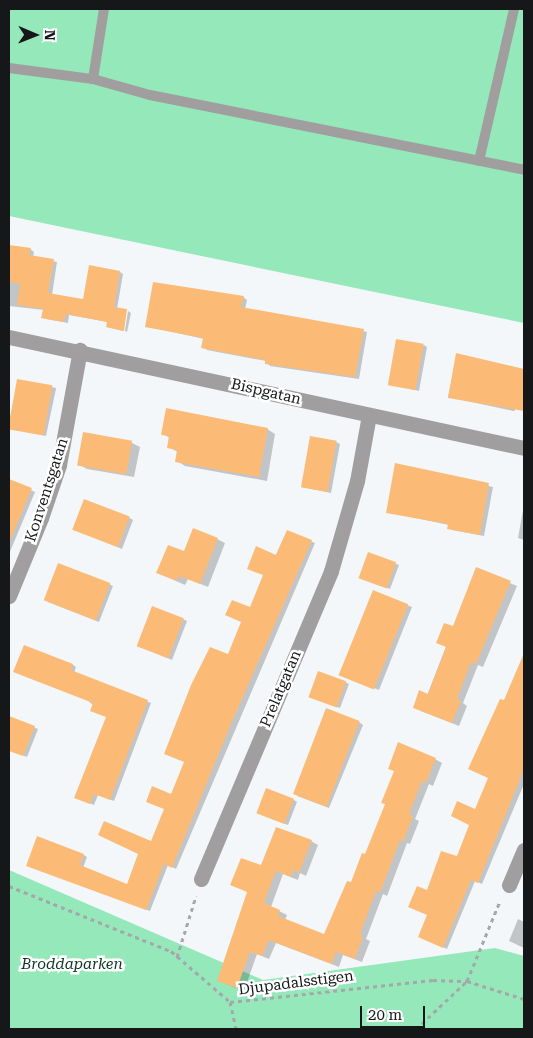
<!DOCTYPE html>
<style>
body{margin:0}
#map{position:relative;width:533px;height:1038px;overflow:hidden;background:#f3f7fa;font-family:"Roboto Serif",serif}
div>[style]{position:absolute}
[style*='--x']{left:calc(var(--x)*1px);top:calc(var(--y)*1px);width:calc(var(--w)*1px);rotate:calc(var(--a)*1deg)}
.green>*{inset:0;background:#94e8ba}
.shadow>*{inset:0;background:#0003;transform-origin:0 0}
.building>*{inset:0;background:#fbbb77;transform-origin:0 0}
.path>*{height:3px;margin-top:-1.5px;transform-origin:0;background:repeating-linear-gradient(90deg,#a5a8ab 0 4px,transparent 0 8px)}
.lane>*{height:10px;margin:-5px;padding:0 5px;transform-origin:5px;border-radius:5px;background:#a19e9f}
.street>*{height:15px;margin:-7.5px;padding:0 7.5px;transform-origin:7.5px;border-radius:7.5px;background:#a19e9f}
span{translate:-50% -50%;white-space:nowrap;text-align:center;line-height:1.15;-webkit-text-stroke:5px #fff;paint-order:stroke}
.street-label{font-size:15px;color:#151718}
.park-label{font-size:15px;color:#0d3623;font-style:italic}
.frame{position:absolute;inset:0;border:10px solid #151718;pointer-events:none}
.north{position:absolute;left:10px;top:10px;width:50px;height:50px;-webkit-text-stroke:4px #fff;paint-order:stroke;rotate:91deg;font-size:14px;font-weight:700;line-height:20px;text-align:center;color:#151718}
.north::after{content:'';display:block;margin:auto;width:18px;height:22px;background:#151718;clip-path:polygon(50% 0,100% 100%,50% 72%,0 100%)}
.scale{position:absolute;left:360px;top:1006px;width:65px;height:22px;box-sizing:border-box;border:2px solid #151718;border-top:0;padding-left:6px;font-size:15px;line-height:18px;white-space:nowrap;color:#151718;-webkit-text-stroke:4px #fff;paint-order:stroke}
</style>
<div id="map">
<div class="green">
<i style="clip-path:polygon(9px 9px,524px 9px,524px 323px,9px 216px)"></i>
<i style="clip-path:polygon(9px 870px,263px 980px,495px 948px,524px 956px,524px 1029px,9px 1029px)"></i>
</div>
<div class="shadow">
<i style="clip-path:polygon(9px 246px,30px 249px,34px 252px,33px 257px,57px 262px,52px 295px,84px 300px,120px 272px,123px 274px,117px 309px,126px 311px,123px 331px,107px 327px,108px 322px,69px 315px,68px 323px,46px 319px,42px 317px,44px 310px,9px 306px)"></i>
<i style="clip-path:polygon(243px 297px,247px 300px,245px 309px,367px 332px,359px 379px,270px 366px,266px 361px,207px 350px,203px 347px,204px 339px,146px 326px)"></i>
<i style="clip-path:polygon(128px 311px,131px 313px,127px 332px,125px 331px)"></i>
<i style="clip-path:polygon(424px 345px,427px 347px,419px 391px,389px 384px)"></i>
<i style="left:457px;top:355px;width:68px;height:43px;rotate:12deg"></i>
<i style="left:18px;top:380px;width:39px;height:49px;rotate:12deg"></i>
<i style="clip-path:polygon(267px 429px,275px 434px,267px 481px,185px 466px,177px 461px,178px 452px,168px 447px,170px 438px,163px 434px)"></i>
<i style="clip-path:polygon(84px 434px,132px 443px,140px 447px,134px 477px,87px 469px,78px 464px)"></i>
<i style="clip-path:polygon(336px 442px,340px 444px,331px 493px,302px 487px)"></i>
<i style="clip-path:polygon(396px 465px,493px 487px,484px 536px,452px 530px,449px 525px,387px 512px)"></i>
<i style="clip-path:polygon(9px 480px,35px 492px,9px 554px)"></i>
<i style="clip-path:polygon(524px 505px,524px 540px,518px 538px)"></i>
<i style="clip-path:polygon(130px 518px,133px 520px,122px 549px,78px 531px)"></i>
<i style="clip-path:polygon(287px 531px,315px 543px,176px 869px,168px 865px,150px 911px,31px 867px,84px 855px,87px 857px,83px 868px,128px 885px,152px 843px,228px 656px)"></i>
<i style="clip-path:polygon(217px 539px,225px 543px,208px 587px,188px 579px,185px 585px,158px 573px,185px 552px)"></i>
<i style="clip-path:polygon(369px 554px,399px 565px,390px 589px,364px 579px)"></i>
<i style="clip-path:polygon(476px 569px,517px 586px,483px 667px,478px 665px,463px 703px,467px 706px,459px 726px,421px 711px)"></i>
<i style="clip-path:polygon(109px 584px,113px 586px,99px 622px,48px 602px)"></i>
<i style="clip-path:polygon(373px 592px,412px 607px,379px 690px,346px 677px)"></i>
<i style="clip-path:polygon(183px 619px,187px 621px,172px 660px,138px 646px)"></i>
<i style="clip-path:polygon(24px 646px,73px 665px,76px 667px,74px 673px,151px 703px,114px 801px,98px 795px,94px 805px,79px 799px,107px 717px)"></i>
<i style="clip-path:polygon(524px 656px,524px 784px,482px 884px,475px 881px,447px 949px,423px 939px,428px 915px,427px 892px,458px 858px,490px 778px,505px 702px)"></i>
<i style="clip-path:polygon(345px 682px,349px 684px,340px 708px,314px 698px)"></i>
<i style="clip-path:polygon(9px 717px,38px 729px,27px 757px,9px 750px)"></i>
<i style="clip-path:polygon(359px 722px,363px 725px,329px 808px,297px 796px)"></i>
<i style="clip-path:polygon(435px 759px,442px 763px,433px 786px,429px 784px,415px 819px,419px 821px,410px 844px,407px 843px,387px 896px,383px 894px,366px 939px,370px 941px,362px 962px,343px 955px,339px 967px,276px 943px,269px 959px,257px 954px,244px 991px,218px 981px,262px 867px,311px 841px,318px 845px,306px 876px,300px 873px,298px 880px,283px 874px,271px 907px,287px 915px,285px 920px,325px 935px,365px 856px)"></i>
<i style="clip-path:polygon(294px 800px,297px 802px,288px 825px,262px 815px)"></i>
<i style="clip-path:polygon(518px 919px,524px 922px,524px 948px,509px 941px)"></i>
</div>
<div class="building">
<i style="clip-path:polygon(9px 245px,31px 248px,29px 255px,54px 259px,48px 293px,83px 299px,89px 265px,120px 271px,114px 307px,127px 309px,124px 331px,106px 327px,107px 322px,66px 314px,64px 322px,41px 318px,43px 309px,17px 305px,20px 284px,9px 282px)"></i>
<i style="clip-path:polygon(153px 282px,244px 296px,241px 307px,364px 329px,355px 377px,265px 364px,265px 360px,201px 348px,203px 338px,145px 327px)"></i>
<i style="left:396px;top:339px;width:28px;height:47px;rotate:10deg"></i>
<i style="clip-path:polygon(456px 353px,524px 369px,524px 411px,448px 398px)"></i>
<i style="left:17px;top:379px;width:36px;height:51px;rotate:10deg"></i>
<i style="clip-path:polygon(166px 408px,268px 428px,259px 477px,175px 462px,177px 450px,167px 448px,169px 436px,161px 435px)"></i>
<i style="left:83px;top:432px;width:50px;height:34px;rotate:10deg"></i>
<i style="left:310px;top:436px;width:27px;height:52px;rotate:10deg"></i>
<i style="clip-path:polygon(395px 463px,489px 483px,480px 535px,447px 529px,448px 524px,386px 513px)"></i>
<i style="clip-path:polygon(9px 479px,32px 488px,9px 543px)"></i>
<i style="left:84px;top:499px;width:49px;height:33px;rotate:21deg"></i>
<i style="clip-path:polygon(193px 528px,218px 538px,200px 584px,179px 576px,177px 581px,156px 573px,168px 545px,184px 551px)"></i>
<i style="clip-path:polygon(287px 530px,312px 540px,230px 726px,172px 868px,164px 864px,146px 910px,26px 866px,37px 836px,84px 854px,80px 865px,127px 884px,138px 854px,98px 835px,104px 821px,151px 841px,164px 809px,146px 802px,152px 786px,171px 794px,184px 762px,164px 754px,191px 685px,210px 647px,228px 654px,241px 622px,225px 615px,232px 600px,250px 607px,263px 575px,247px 569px,256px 546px,276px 555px)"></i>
<i style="left:368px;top:552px;width:30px;height:28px;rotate:20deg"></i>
<i style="left:58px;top:563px;width:56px;height:40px;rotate:21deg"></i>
<i style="clip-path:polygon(476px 567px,511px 581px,476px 664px,471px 662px,457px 699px,461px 701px,452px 723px,413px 708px,419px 690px,428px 694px,446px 647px,436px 643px,444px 623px,453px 626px)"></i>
<i style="left:373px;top:590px;width:38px;height:92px;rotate:22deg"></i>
<i style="left:152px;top:606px;width:34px;height:43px;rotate:21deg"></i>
<i style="clip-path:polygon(24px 645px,73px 664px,71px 670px,148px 700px,110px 800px,94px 794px,90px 804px,74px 798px,106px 717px,90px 711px,93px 703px,13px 672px)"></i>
<i style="clip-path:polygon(524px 653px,524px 769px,478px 883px,471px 880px,443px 948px,418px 937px,427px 915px,408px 907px,417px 886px,427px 890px,441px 851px,457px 856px,469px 825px,451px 816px,457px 801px,475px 809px,488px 778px,468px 769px,500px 699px,504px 700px)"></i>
<i style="left:318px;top:671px;width:30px;height:28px;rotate:20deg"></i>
<i style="left:326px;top:708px;width:36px;height:92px;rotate:21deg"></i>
<i style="clip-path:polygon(9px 716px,35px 726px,23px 756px,9px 751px)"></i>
<i style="clip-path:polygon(398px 742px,436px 758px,426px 783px,422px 781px,409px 814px,413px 816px,403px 842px,400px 840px,380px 893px,376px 891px,360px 934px,363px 936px,355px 959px,336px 952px,332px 964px,269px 940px,262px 956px,250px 952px,237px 988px,217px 981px,247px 892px,230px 885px,241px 858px,261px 865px,276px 827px,312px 840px,299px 873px,293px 870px,291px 877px,276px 871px,264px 903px,280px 910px,278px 916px,324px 934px,347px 881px,351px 882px,362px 853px,365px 854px,385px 804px,381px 803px,394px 771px,388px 769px)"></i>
<i style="left:266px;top:788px;width:30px;height:27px;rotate:21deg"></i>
</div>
<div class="path">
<i style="--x:9;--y:886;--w:175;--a:21.9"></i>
<i style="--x:171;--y:951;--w:78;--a:40.8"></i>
<i style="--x:230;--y:1002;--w:204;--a:-6.2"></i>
<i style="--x:433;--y:980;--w:34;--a:2"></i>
<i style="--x:467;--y:981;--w:60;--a:17.5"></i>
<i style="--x:177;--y:957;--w:64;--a:-72.7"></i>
<i style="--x:230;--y:1002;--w:28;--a:77"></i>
<i style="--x:416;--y:1029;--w:70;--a:-43.3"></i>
<i style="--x:467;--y:981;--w:87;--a:-67.6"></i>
</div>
<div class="lane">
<i style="--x:9;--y:68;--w:85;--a:7.5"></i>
<i style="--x:93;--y:79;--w:59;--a:15.7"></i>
<i style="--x:150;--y:95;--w:381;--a:11.3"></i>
<i style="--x:93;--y:79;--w:71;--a:-81.1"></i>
<i style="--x:479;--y:161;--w:156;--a:-77"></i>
</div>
<div class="street">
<i style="--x:9;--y:337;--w:527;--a:12.16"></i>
<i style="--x:9;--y:596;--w:84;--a:-67.7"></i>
<i style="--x:41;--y:518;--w:56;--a:-71.2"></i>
<i style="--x:59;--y:465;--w:117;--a:-79.7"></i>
<i style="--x:201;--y:879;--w:334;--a:-67.1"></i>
<i style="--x:331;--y:571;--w:94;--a:-73.9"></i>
<i style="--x:357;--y:481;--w:67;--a:-79.7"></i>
<i style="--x:509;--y:885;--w:38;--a:-67"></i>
</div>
<div class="street-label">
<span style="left:266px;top:392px;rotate:13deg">Bispgatan</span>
<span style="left:47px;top:490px;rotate:-72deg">Konventsgatan</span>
<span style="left:281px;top:689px;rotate:-67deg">Prelatgatan</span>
<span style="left:296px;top:983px;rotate:-7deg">Djupadalsstigen</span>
</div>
<div class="park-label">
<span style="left:72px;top:965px">Broddaparken</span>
</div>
<div class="frame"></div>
<div class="north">N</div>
<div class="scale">20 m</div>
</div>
